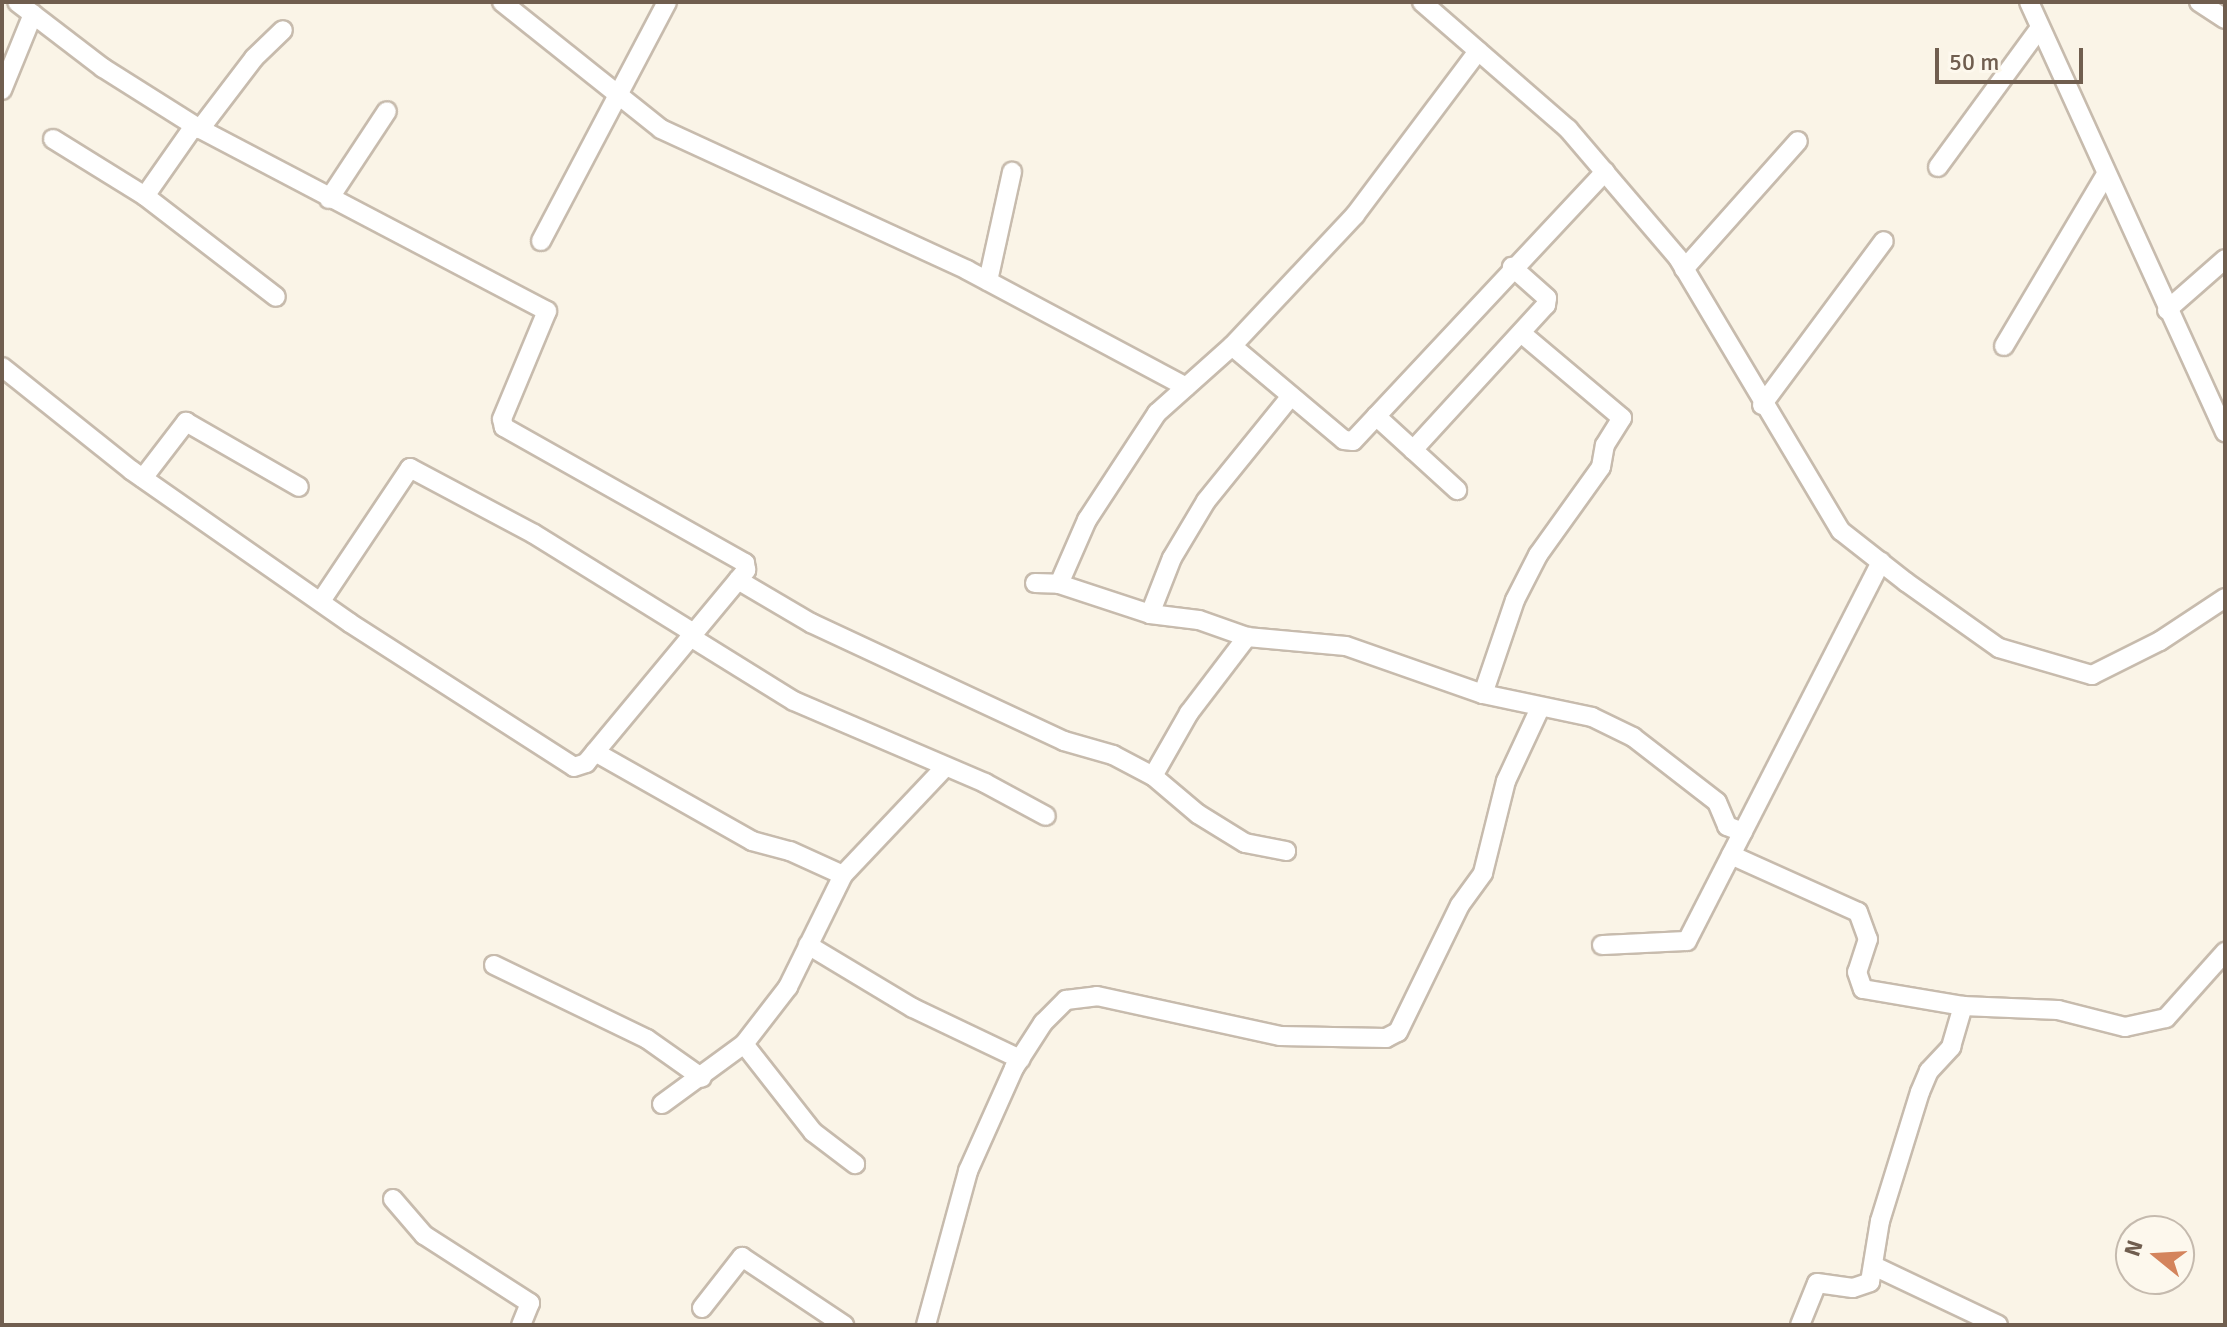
<!DOCTYPE html>
<style>
body{margin:0}
#map{position:relative;width:2227px;height:1327px;overflow:hidden;background:#faf4e7;font-family:Signika,sans-serif}
div>[style]{position:absolute}
[style*='--x']{left:calc(var(--x)*1px);top:calc(var(--y)*1px);width:calc(var(--w)*1px);rotate:calc(var(--a)*1deg)}
.roads{filter:drop-shadow(2px 0 #c7bbad) drop-shadow(-2px 0 #c7bbad) drop-shadow(0 2px #c7bbad) drop-shadow(0 -2px #c7bbad)}
.minor>*{height:18px;margin:-9px;padding:0 9px;transform-origin:9px;border-radius:9px;background:#fff}
span{translate:-50% -50%;white-space:nowrap;text-align:center;line-height:1.15;-webkit-text-stroke:6px #fdf8ed;paint-order:stroke}
.frame{position:absolute;inset:0;border:4px solid #705e4f;pointer-events:none}
.north{position:absolute;left:2115px;top:1215px;width:80px;height:80px;box-sizing:border-box;background:#fdf8ed;border:2px solid #c5baae;border-radius:50%;rotate:288deg;font-size:22px;font-weight:700;line-height:32px;text-align:center;color:#705e4f}
.north::after{content:'';display:block;margin:auto;width:28px;height:36px;background:#d4845c;clip-path:polygon(50% 0,100% 100%,50% 72%,0 100%)}
.scale{position:absolute;left:1935px;top:48px;width:148px;height:36px;box-sizing:border-box;border:4px solid #705e4f;border-top:0;padding-left:10px;font-size:24px;line-height:28px;white-space:nowrap;color:#705e4f;-webkit-text-stroke:6px #fdf8ed;paint-order:stroke}
</style>
<div id="map">
<div class="roads">
<div class="minor">
<i style="--x:502;--y:2;--w:203;--a:38.6"></i>
<i style="--x:661;--y:129;--w:337;--a:24.7"></i>
<i style="--x:967;--y:270;--w:248;--a:28.1"></i>
<i style="--x:1422;--y:2;--w:194;--a:41"></i>
<i style="--x:1568;--y:129;--w:170;--a:49.5"></i>
<i style="--x:1678;--y:258;--w:318;--a:59.2"></i>
<i style="--x:1841;--y:531;--w:83;--a:38.1"></i>
<i style="--x:1906;--y:582;--w:114;--a:35.4"></i>
<i style="--x:1999;--y:648;--w:97;--a:16.2"></i>
<i style="--x:2092;--y:675;--w:76;--a:-26.6"></i>
<i style="--x:2160;--y:641;--w:78;--a:-33.5"></i>
<i style="--x:2029;--y:2;--w:473;--a:65.5"></i>
<i style="--x:2199;--y:2;--w:31;--a:33"></i>
<i style="--x:2;--y:90;--w:82;--a:-67.8"></i>
<i style="--x:200;--y:129;--w:89;--a:-52.7"></i>
<i style="--x:254;--y:58;--w:40;--a:-44"></i>
<i style="--x:53;--y:139;--w:108;--a:31.8"></i>
<i style="--x:145;--y:196;--w:165;--a:37.6"></i>
<i style="--x:1938;--y:167;--w:171;--a:-53.8"></i>
<i style="--x:145;--y:196;--w:85;--a:-55"></i>
<i style="--x:329;--y:199;--w:105;--a:-56.6"></i>
<i style="--x:541;--y:241;--w:270;--a:-62.2"></i>
<i style="--x:1684;--y:269;--w:171;--a:-48.3"></i>
<i style="--x:988;--y:281;--w:112;--a:-77.6"></i>
<i style="--x:2167;--y:310;--w:77;--a:-41.3"></i>
<i style="--x:1232;--y:346;--w:146;--a:40"></i>
<i style="--x:1344;--y:440;--w:9;--a:6"></i>
<i style="--x:1353;--y:441;--w:369;--a:-46.9"></i>
<i style="--x:2004;--y:346;--w:198;--a:-59.3"></i>
<i style="--x:2;--y:367;--w:165;--a:38.6"></i>
<i style="--x:131;--y:470;--w:267;--a:34.9"></i>
<i style="--x:350;--y:623;--w:266;--a:32.7"></i>
<i style="--x:574;--y:767;--w:13;--a:-18"></i>
<i style="--x:586;--y:763;--w:251;--a:-50.3"></i>
<i style="--x:746;--y:570;--w:7;--a:-98"></i>
<i style="--x:745;--y:563;--w:277;--a:-150.6"></i>
<i style="--x:504;--y:427;--w:8;--a:-104"></i>
<i style="--x:502;--y:419;--w:117;--a:-67.4"></i>
<i style="--x:547;--y:311;--w:392;--a:-152.3"></i>
<i style="--x:200;--y:129;--w:115;--a:-147.8"></i>
<i style="--x:103;--y:68;--w:108;--a:-142.5"></i>
<i style="--x:1762;--y:405;--w:204;--a:-53.4"></i>
<i style="--x:1376;--y:416;--w:110;--a:42.4"></i>
<i style="--x:1413;--y:450;--w:197;--a:-47.5"></i>
<i style="--x:1546;--y:305;--w:7;--a:-82"></i>
<i style="--x:1547;--y:298;--w:47;--a:-138.5"></i>
<i style="--x:143;--y:478;--w:71;--a:-52.5"></i>
<i style="--x:186;--y:422;--w:130;--a:29.9"></i>
<i style="--x:738;--y:580;--w:85;--a:30.5"></i>
<i style="--x:811;--y:623;--w:279;--a:25"></i>
<i style="--x:1064;--y:741;--w:51;--a:15.9"></i>
<i style="--x:1113;--y:755;--w:45;--a:27.7"></i>
<i style="--x:1153;--y:776;--w:59;--a:40.2"></i>
<i style="--x:1198;--y:814;--w:55;--a:31.7"></i>
<i style="--x:1245;--y:843;--w:42;--a:11"></i>
<i style="--x:1035;--y:583;--w:24;--a:2"></i>
<i style="--x:1059;--y:584;--w:96;--a:18.2"></i>
<i style="--x:1150;--y:614;--w:49;--a:7"></i>
<i style="--x:1199;--y:620;--w:51;--a:19.5"></i>
<i style="--x:1247;--y:637;--w:99;--a:5.2"></i>
<i style="--x:1346;--y:646;--w:145;--a:19.3"></i>
<i style="--x:1483;--y:694;--w:99;--a:-71.2"></i>
<i style="--x:1515;--y:600;--w:51;--a:-62.9"></i>
<i style="--x:1538;--y:555;--w:108;--a:-54.4"></i>
<i style="--x:1601;--y:467;--w:22;--a:-80"></i>
<i style="--x:1605;--y:445;--w:32;--a:-58"></i>
<i style="--x:1622;--y:418;--w:132;--a:-139.9"></i>
<i style="--x:1059;--y:584;--w:70;--a:-66.4"></i>
<i style="--x:1087;--y:520;--w:128;--a:-56.8"></i>
<i style="--x:1157;--y:413;--w:101;--a:-41.8"></i>
<i style="--x:1232;--y:346;--w:180;--a:-46.8"></i>
<i style="--x:1355;--y:215;--w:205;--a:-53.1"></i>
<i style="--x:321;--y:601;--w:160;--a:-56.2"></i>
<i style="--x:410;--y:468;--w:140;--a:28"></i>
<i style="--x:534;--y:534;--w:186;--a:31.8"></i>
<i style="--x:1150;--y:614;--w:60;--a:-68.6"></i>
<i style="--x:1172;--y:558;--w:66;--a:-59.2"></i>
<i style="--x:1206;--y:501;--w:135;--a:-51"></i>
<i style="--x:689;--y:636;--w:123;--a:31.8"></i>
<i style="--x:794;--y:701;--w:208;--a:23.2"></i>
<i style="--x:985;--y:783;--w:69;--a:28.4"></i>
<i style="--x:1483;--y:694;--w:111;--a:11.9"></i>
<i style="--x:1592;--y:717;--w:46;--a:26"></i>
<i style="--x:1633;--y:737;--w:106;--a:37.7"></i>
<i style="--x:1717;--y:802;--w:26;--a:67"></i>
<i style="--x:1727;--y:826;--w:17;--a:21"></i>
<i style="--x:595;--y:752;--w:180;--a:29.5"></i>
<i style="--x:752;--y:841;--w:39;--a:15"></i>
<i style="--x:790;--y:851;--w:58;--a:24.4"></i>
<i style="--x:1153;--y:776;--w:73;--a:-60.3"></i>
<i style="--x:1189;--y:713;--w:96;--a:-52.7"></i>
<i style="--x:1731;--y:855;--w:139;--a:24.2"></i>
<i style="--x:1858;--y:912;--w:29;--a:70"></i>
<i style="--x:1868;--y:939;--w:35;--a:108"></i>
<i style="--x:1857;--y:972;--w:18;--a:71"></i>
<i style="--x:1863;--y:989;--w:101;--a:9.6"></i>
<i style="--x:1963;--y:1006;--w:95;--a:2.4"></i>
<i style="--x:2058;--y:1010;--w:69;--a:14.2"></i>
<i style="--x:2125;--y:1027;--w:42;--a:-12.4"></i>
<i style="--x:2166;--y:1018;--w:89;--a:-48.2"></i>
<i style="--x:808;--y:945;--w:122;--a:31"></i>
<i style="--x:913;--y:1008;--w:119;--a:25.5"></i>
<i style="--x:1602;--y:945;--w:85;--a:-2.7"></i>
<i style="--x:1687;--y:941;--w:426;--a:-62.9"></i>
<i style="--x:494;--y:965;--w:170;--a:25.8"></i>
<i style="--x:647;--y:1039;--w:67;--a:35.3"></i>
<i style="--x:744;--y:1044;--w:112;--a:51.9"></i>
<i style="--x:813;--y:1132;--w:53;--a:37.3"></i>
<i style="--x:662;--y:1104;--w:102;--a:-36.2"></i>
<i style="--x:744;--y:1044;--w:72;--a:-52.3"></i>
<i style="--x:788;--y:987;--w:125;--a:-63.8"></i>
<i style="--x:843;--y:875;--w:149;--a:-46.6"></i>
<i style="--x:393;--y:1199;--w:48;--a:49.3"></i>
<i style="--x:424;--y:1235;--w:126;--a:32.7"></i>
<i style="--x:530;--y:1303;--w:24;--a:112"></i>
<i style="--x:1876;--y:1267;--w:135;--a:25.4"></i>
<i style="--x:702;--y:1308;--w:65;--a:-51.9"></i>
<i style="--x:742;--y:1257;--w:123;--a:33.7"></i>
<i style="--x:926;--y:1325;--w:160;--a:-74.7"></i>
<i style="--x:968;--y:1171;--w:113;--a:-65.9"></i>
<i style="--x:1014;--y:1068;--w:54;--a:-57.2"></i>
<i style="--x:1043;--y:1023;--w:33;--a:-45"></i>
<i style="--x:1066;--y:1000;--w:31;--a:-7"></i>
<i style="--x:1097;--y:996;--w:187;--a:12.3"></i>
<i style="--x:1280;--y:1036;--w:106;--a:1.1"></i>
<i style="--x:1386;--y:1038;--w:13;--a:-27"></i>
<i style="--x:1398;--y:1032;--w:141;--a:-64"></i>
<i style="--x:1460;--y:905;--w:39;--a:-54"></i>
<i style="--x:1483;--y:873;--w:95;--a:-76"></i>
<i style="--x:1506;--y:781;--w:81;--a:-65"></i>
<i style="--x:1800;--y:1325;--w:45;--a:-68"></i>
<i style="--x:1817;--y:1283;--w:36;--a:8"></i>
<i style="--x:1853;--y:1288;--w:18;--a:-19"></i>
<i style="--x:1870;--y:1282;--w:62;--a:-80.7"></i>
<i style="--x:1880;--y:1221;--w:135;--a:-72.8"></i>
<i style="--x:1920;--y:1092;--w:23;--a:-67"></i>
<i style="--x:1929;--y:1071;--w:33;--a:-47"></i>
<i style="--x:1951;--y:1047;--w:43;--a:-73.7"></i>
</div>
</div>
<div class="frame"></div>
<div class="north">N</div>
<div class="scale">50 m</div>
</div>
